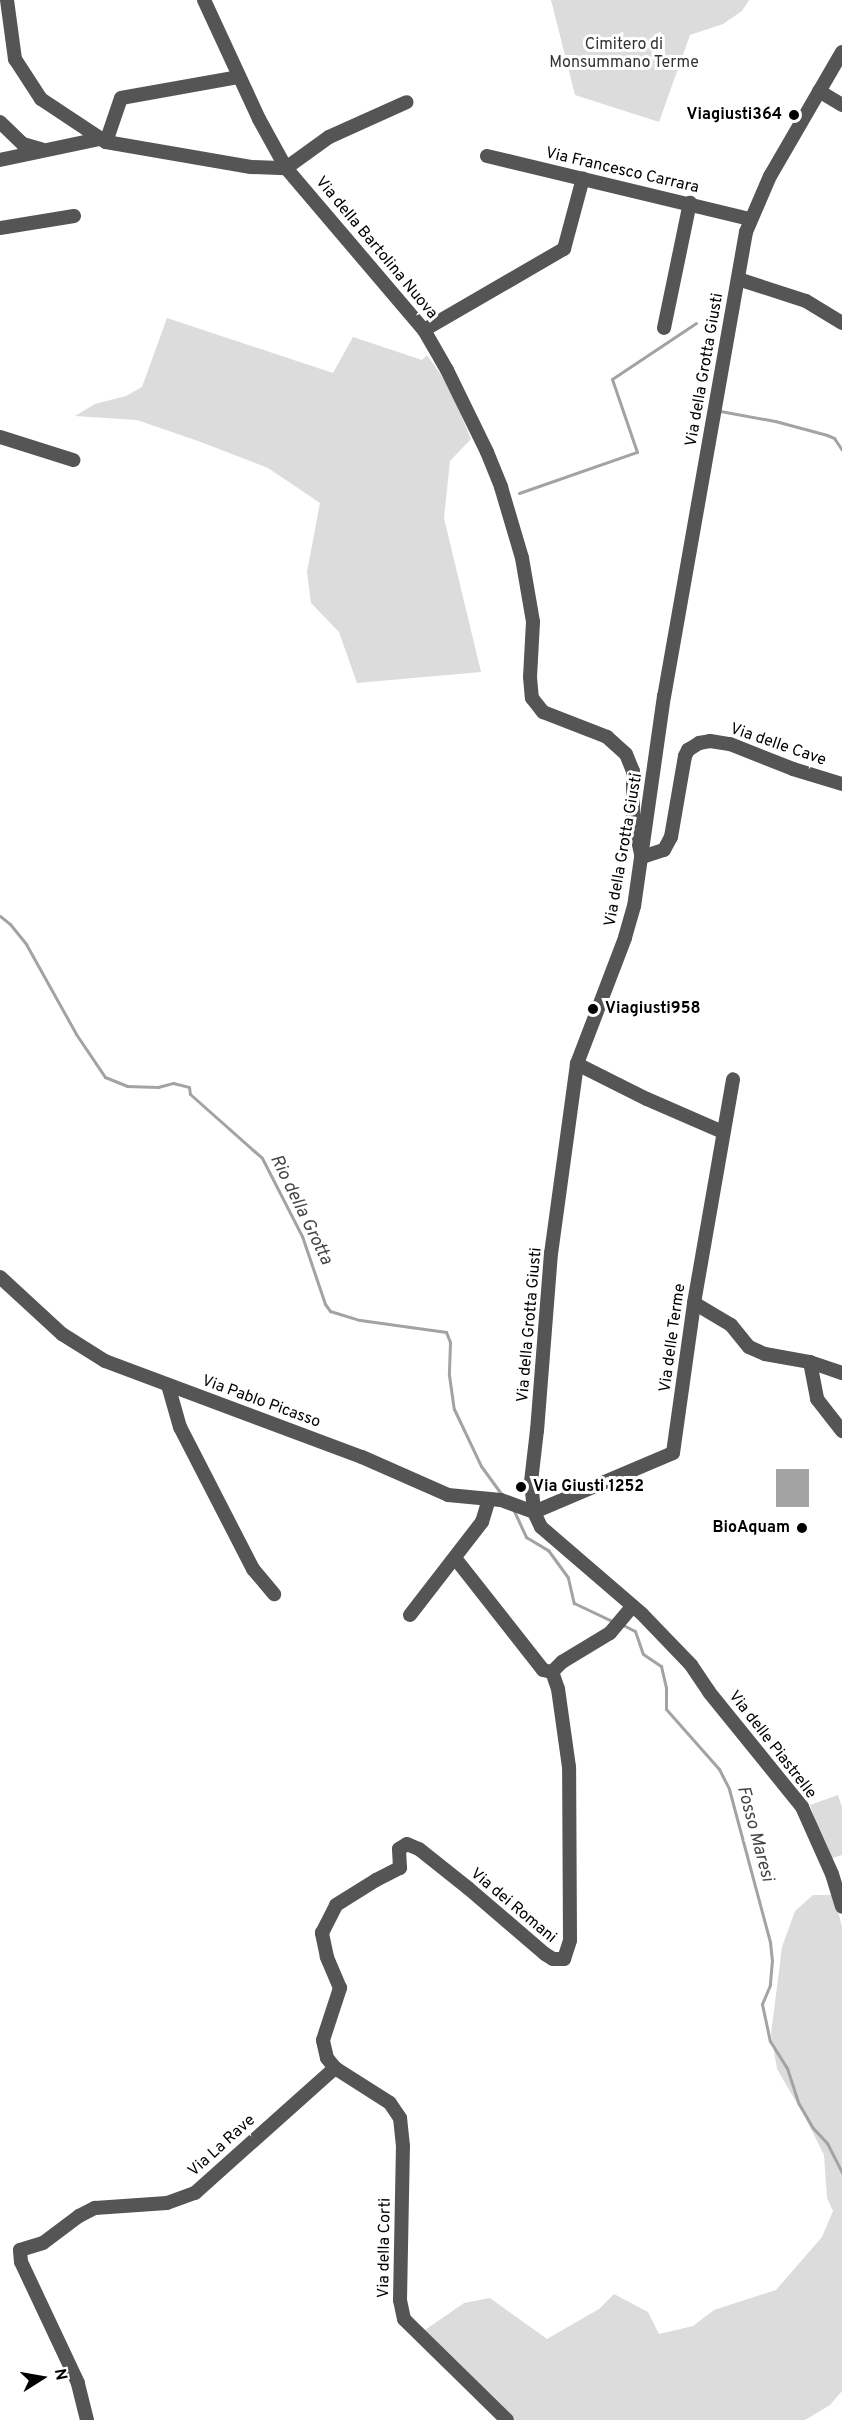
<!DOCTYPE html>
<style>
body{margin:0}
#map{position:relative;width:842px;height:2420px;overflow:hidden;background:#fff;font-family:Overpass,sans-serif}
div>[style]{position:absolute}
[style*='--x']{left:calc(var(--x)*1px);top:calc(var(--y)*1px);width:calc(var(--w)*1px);rotate:calc(var(--a)*1deg)}
.green>*{inset:0;background:#dcdcdc}
.water>*{inset:0;background:#a3a3a3;transform-origin:0 0}
.stream>*{height:3px;margin:-1.5px;padding:0 1.5px;transform-origin:1.5px;border-radius:1.5px;background:#a3a3a3}
.minor>*{height:14px;margin:-7px;padding:0 7px;transform-origin:7px;border-radius:7px;background:#555}
.dots>*{width:16px;height:16px;translate:-50% -50%;box-sizing:border-box;border:3px solid #fff;border-radius:50%}
span{translate:-50% -50%;white-space:nowrap;text-align:center;line-height:1.15;-webkit-text-stroke:6px #fff;paint-order:stroke}
.park-label{font-size:16px;color:#333}
.poi-label{font-size:16px;color:#000;font-weight:700}
.right{translate:-100% -50%;text-align:right}
.left{translate:0 -50%;text-align:left}
.street-label{font-size:16px;color:#000}
.water-label{font-size:18px;color:#444;font-style:italic}
.north{position:absolute;left:12px;top:2348px;width:60px;height:60px;-webkit-text-stroke:4px #fff;paint-order:stroke;rotate:79deg;font-size:16px;font-weight:700;line-height:24px;text-align:center;color:#000}
.north::after{content:'';display:block;margin:auto;width:21px;height:27px;background:#000;clip-path:polygon(50% 0,100% 100%,50% 72%,0 100%)}
</style>
<div id="map">
<div class="green">
<i style="clip-path:polygon(551px 0,749px 0,742px 11px,723px 24px,690px 35px,659px 122px,575px 95px)"></i>
<i style="clip-path:polygon(167px 318px,333px 373px,353px 337px,422px 360px,427px 355px,449px 386px,471px 439px,450px 461px,444px 518px,481px 672px,357px 683px,339px 632px,311px 603px,307px 572px,320px 503px,268px 468px,198px 441px,137px 420px,75px 416px,95px 404px,126px 396px,142px 387px)"></i>
<i style="clip-path:polygon(838px 1795px,842px 1807px,842px 1855px,829px 1859px,810px 1805px)"></i>
<i style="clip-path:polygon(813px 1895px,834px 1895px,842px 1927px,842px 2391px,830px 2405px,805px 2420px,513px 2420px,425px 2330px,464px 2303px,490px 2298px,547px 2339px,599px 2309px,614px 2294px,648px 2312px,659px 2334px,693px 2326px,714px 2310px,776px 2290px,822px 2237px,833px 2211px,827px 2198px,824px 2155px,805px 2117px,777px 2069px,771px 2034px,782px 1947px,795px 1911px)"></i>
</div>
<div class="water">
<i style="left:776px;top:1469px;width:33px;height:38px"></i>
</div>
<div class="stream">
<i style="--x:720;--y:411;--w:56;--a:10.3"></i>
<i style="--x:775;--y:421;--w:54;--a:15.1"></i>
<i style="--x:827;--y:435;--w:8;--a:23"></i>
<i style="--x:834;--y:438;--w:14;--a:56"></i>
<i style="--x:519;--y:493;--w:125;--a:-19.2"></i>
<i style="--x:637;--y:452;--w:77;--a:-108.9"></i>
<i style="--x:612;--y:379;--w:101;--a:-33.7"></i>
<i style="--x:0;--y:916;--w:13;--a:39"></i>
<i style="--x:10;--y:924;--w:26;--a:51"></i>
<i style="--x:26;--y:944;--w:103;--a:60.9"></i>
<i style="--x:76;--y:1034;--w:52;--a:56"></i>
<i style="--x:105;--y:1077;--w:24;--a:22"></i>
<i style="--x:127;--y:1086;--w:31;--a:2"></i>
<i style="--x:158;--y:1087;--w:16;--a:-15"></i>
<i style="--x:173;--y:1083;--w:16;--a:14"></i>
<i style="--x:189;--y:1087;--w:7;--a:82"></i>
<i style="--x:190;--y:1094;--w:96;--a:41.6"></i>
<i style="--x:262;--y:1158;--w:88;--a:62.9"></i>
<i style="--x:302;--y:1236;--w:72;--a:71.3"></i>
<i style="--x:325;--y:1304;--w:9;--a:54"></i>
<i style="--x:330;--y:1311;--w:31;--a:17"></i>
<i style="--x:360;--y:1320;--w:87;--a:7.9"></i>
<i style="--x:446;--y:1332;--w:11;--a:68"></i>
<i style="--x:450;--y:1342;--w:33;--a:92"></i>
<i style="--x:449;--y:1375;--w:34;--a:82"></i>
<i style="--x:454;--y:1409;--w:63;--a:64.7"></i>
<i style="--x:481;--y:1466;--w:34;--a:54"></i>
<i style="--x:514;--y:1511;--w:29;--a:65"></i>
<i style="--x:526;--y:1537;--w:26;--a:31"></i>
<i style="--x:548;--y:1550;--w:34;--a:54"></i>
<i style="--x:568;--y:1578;--w:26;--a:77"></i>
<i style="--x:574;--y:1603;--w:44;--a:25.4"></i>
<i style="--x:623;--y:1625;--w:13;--a:27"></i>
<i style="--x:635;--y:1631;--w:24;--a:71"></i>
<i style="--x:643;--y:1654;--w:22;--a:34"></i>
<i style="--x:661;--y:1666;--w:23;--a:77"></i>
<i style="--x:666;--y:1688;--w:21;--a:90"></i>
<i style="--x:666;--y:1709;--w:80;--a:48.5"></i>
<i style="--x:719;--y:1769;--w:22;--a:63"></i>
<i style="--x:729;--y:1789;--w:158;--a:75"></i>
<i style="--x:770;--y:1942;--w:18;--a:84"></i>
<i style="--x:772;--y:1960;--w:25;--a:95"></i>
<i style="--x:770;--y:1985;--w:21;--a:113"></i>
<i style="--x:762;--y:2004;--w:38;--a:78"></i>
<i style="--x:770;--y:2041;--w:32;--a:58"></i>
<i style="--x:787;--y:2068;--w:38;--a:72"></i>
<i style="--x:799;--y:2104;--w:28;--a:60"></i>
<i style="--x:813;--y:2128;--w:21;--a:47"></i>
<i style="--x:827;--y:2143;--w:34;--a:63"></i>
</div>
<div class="minor">
<i style="--x:7;--y:0;--w:60;--a:82.3"></i>
<i style="--x:15;--y:59;--w:48;--a:57"></i>
<i style="--x:41;--y:99;--w:78;--a:33.5"></i>
<i style="--x:106;--y:142;--w:147;--a:9.8"></i>
<i style="--x:251;--y:167;--w:35;--a:2"></i>
<i style="--x:286;--y:168;--w:53;--a:-35.8"></i>
<i style="--x:329;--y:137;--w:85;--a:-24.2"></i>
<i style="--x:204;--y:0;--w:131;--a:65.2"></i>
<i style="--x:259;--y:119;--w:56;--a:61.1"></i>
<i style="--x:286;--y:168;--w:213;--a:49.6"></i>
<i style="--x:424;--y:330;--w:46;--a:60.1"></i>
<i style="--x:447;--y:370;--w:91;--a:64"></i>
<i style="--x:487;--y:452;--w:38;--a:68"></i>
<i style="--x:501;--y:487;--w:74;--a:73.5"></i>
<i style="--x:522;--y:558;--w:65;--a:80.2"></i>
<i style="--x:533;--y:622;--w:55;--a:93.1"></i>
<i style="--x:530;--y:677;--w:21;--a:85"></i>
<i style="--x:532;--y:698;--w:18;--a:52"></i>
<i style="--x:543;--y:712;--w:69;--a:21.3"></i>
<i style="--x:607;--y:737;--w:25;--a:42"></i>
<i style="--x:626;--y:754;--w:18;--a:68"></i>
<i style="--x:633;--y:771;--w:48;--a:90"></i>
<i style="--x:633;--y:819;--w:39;--a:77"></i>
<i style="--x:642;--y:857;--w:23;--a:-18"></i>
<i style="--x:664;--y:850;--w:15;--a:-62"></i>
<i style="--x:671;--y:837;--w:82;--a:-80.2"></i>
<i style="--x:685;--y:756;--w:7;--a:-63"></i>
<i style="--x:688;--y:750;--w:13;--a:-32"></i>
<i style="--x:699;--y:743;--w:11;--a:-10"></i>
<i style="--x:710;--y:741;--w:20;--a:9"></i>
<i style="--x:730;--y:744;--w:68;--a:21.6"></i>
<i style="--x:793;--y:769;--w:51;--a:17"></i>
<i style="--x:842;--y:52;--w:143;--a:120.1"></i>
<i style="--x:770;--y:176;--w:61;--a:113.2"></i>
<i style="--x:746;--y:232;--w:471;--a:100"></i>
<i style="--x:664;--y:696;--w:212;--a:98.1"></i>
<i style="--x:634;--y:906;--w:33;--a:106"></i>
<i style="--x:625;--y:938;--w:135;--a:110.9"></i>
<i style="--x:577;--y:1064;--w:191;--a:97.8"></i>
<i style="--x:551;--y:1253;--w:178;--a:94.5"></i>
<i style="--x:537;--y:1430;--w:52;--a:96.6"></i>
<i style="--x:531;--y:1482;--w:30;--a:84"></i>
<i style="--x:534;--y:1512;--w:17;--a:65"></i>
<i style="--x:541;--y:1527;--w:133;--a:40.7"></i>
<i style="--x:642;--y:1614;--w:71;--a:46.1"></i>
<i style="--x:691;--y:1665;--w:32;--a:56"></i>
<i style="--x:709;--y:1692;--w:148;--a:51"></i>
<i style="--x:802;--y:1807;--w:73;--a:65.9"></i>
<i style="--x:832;--y:1874;--w:34;--a:73"></i>
<i style="--x:819;--y:91;--w:27;--a:31"></i>
<i style="--x:0;--y:122;--w:32;--a:44"></i>
<i style="--x:23;--y:144;--w:19;--a:16"></i>
<i style="--x:106;--y:142;--w:46;--a:-71.2"></i>
<i style="--x:121;--y:98;--w:120;--a:-10.1"></i>
<i style="--x:487;--y:156;--w:269;--a:13.5"></i>
<i style="--x:0;--y:160;--w:102;--a:-11.9"></i>
<i style="--x:0;--y:228;--w:75;--a:-9.2"></i>
<i style="--x:738;--y:279;--w:71;--a:17.9"></i>
<i style="--x:806;--y:301;--w:42;--a:31.4"></i>
<i style="--x:664;--y:328;--w:128;--a:-78.3"></i>
<i style="--x:424;--y:330;--w:162;--a:-30.1"></i>
<i style="--x:564;--y:249;--w:73;--a:-75"></i>
<i style="--x:0;--y:437;--w:77;--a:17.5"></i>
<i style="--x:577;--y:1064;--w:78;--a:26.6"></i>
<i style="--x:647;--y:1099;--w:83;--a:23.5"></i>
<i style="--x:0;--y:1277;--w:84;--a:42.6"></i>
<i style="--x:62;--y:1334;--w:51;--a:32.1"></i>
<i style="--x:105;--y:1361;--w:274;--a:20.5"></i>
<i style="--x:362;--y:1457;--w:94;--a:23.8"></i>
<i style="--x:448;--y:1495;--w:53;--a:5.4"></i>
<i style="--x:501;--y:1500;--w:35;--a:20"></i>
<i style="--x:694;--y:1303;--w:43;--a:30.7"></i>
<i style="--x:731;--y:1325;--w:28;--a:51"></i>
<i style="--x:749;--y:1347;--w:17;--a:24"></i>
<i style="--x:765;--y:1354;--w:46;--a:10.1"></i>
<i style="--x:810;--y:1362;--w:34;--a:19"></i>
<i style="--x:810;--y:1362;--w:38;--a:79"></i>
<i style="--x:817;--y:1399;--w:41;--a:52"></i>
<i style="--x:168;--y:1385;--w:44;--a:74.1"></i>
<i style="--x:180;--y:1427;--w:160;--a:62.8"></i>
<i style="--x:253;--y:1569;--w:33;--a:50"></i>
<i style="--x:534;--y:1512;--w:151;--a:-23"></i>
<i style="--x:673;--y:1453;--w:151;--a:-82"></i>
<i style="--x:694;--y:1303;--w:227;--a:-80.1"></i>
<i style="--x:455;--y:1558;--w:142;--a:51.8"></i>
<i style="--x:543;--y:1670;--w:9;--a:13"></i>
<i style="--x:410;--y:1615;--w:118;--a:-52.3"></i>
<i style="--x:482;--y:1522;--w:24;--a:-73"></i>
<i style="--x:552;--y:1672;--w:14;--a:-45"></i>
<i style="--x:562;--y:1662;--w:56;--a:-31.1"></i>
<i style="--x:610;--y:1633;--w:35;--a:-50"></i>
<i style="--x:87;--y:2420;--w:38;--a:-104"></i>
<i style="--x:78;--y:2383;--w:134;--a:-115.2"></i>
<i style="--x:21;--y:2262;--w:12;--a:-95"></i>
<i style="--x:20;--y:2250;--w:24;--a:-17"></i>
<i style="--x:43;--y:2243;--w:45;--a:-36.9"></i>
<i style="--x:79;--y:2216;--w:18;--a:-27"></i>
<i style="--x:95;--y:2208;--w:72;--a:-4"></i>
<i style="--x:167;--y:2203;--w:30;--a:-20"></i>
<i style="--x:195;--y:2193;--w:188;--a:-41.8"></i>
<i style="--x:507;--y:2420;--w:144;--a:-135.6"></i>
<i style="--x:404;--y:2319;--w:19;--a:-102"></i>
<i style="--x:400;--y:2300;--w:154;--a:-88.9"></i>
<i style="--x:403;--y:2146;--w:28;--a:-96"></i>
<i style="--x:400;--y:2118;--w:18;--a:-124"></i>
<i style="--x:390;--y:2103;--w:65;--a:-147.5"></i>
<i style="--x:335;--y:2068;--w:13;--a:-129"></i>
<i style="--x:327;--y:2058;--w:18;--a:-103"></i>
<i style="--x:323;--y:2040;--w:55;--a:-71.9"></i>
<i style="--x:340;--y:1988;--w:34;--a:-113"></i>
<i style="--x:327;--y:1957;--w:25;--a:-102"></i>
<i style="--x:322;--y:1933;--w:31;--a:-63"></i>
<i style="--x:336;--y:1905;--w:47;--a:-32"></i>
<i style="--x:376;--y:1880;--w:27;--a:-27"></i>
<i style="--x:400;--y:1868;--w:19;--a:-93"></i>
<i style="--x:399;--y:1849;--w:9;--a:-32"></i>
<i style="--x:407;--y:1844;--w:13;--a:23"></i>
<i style="--x:419;--y:1849;--w:63;--a:38.5"></i>
<i style="--x:468;--y:1888;--w:101;--a:40.6"></i>
<i style="--x:545;--y:1954;--w:9;--a:32"></i>
<i style="--x:553;--y:1959;--w:11;--a:0"></i>
<i style="--x:564;--y:1959;--w:20;--a:-72"></i>
<i style="--x:570;--y:1940;--w:173;--a:-90.3"></i>
<i style="--x:569;--y:1767;--w:79;--a:-98"></i>
<i style="--x:558;--y:1689;--w:18;--a:-109"></i>
</div>
<div class="dots">
<i style="left:794px;top:115px;background:#000"></i>
<i style="left:593px;top:1009px;background:#000"></i>
<i style="left:521px;top:1487px;background:#000"></i>
<i style="left:802px;top:1528px;background:#000"></i>
</div>
<div class="park-label">
<span style="left:624px;top:54px">Cimitero di<br>Monsummano Terme</span>
</div>
<div class="poi-label">
<span class="right" style="left:782px;top:115px">Viagiusti364</span>
<span class="left" style="left:605px;top:1009px">Viagiusti958</span>
<span class="left" style="left:533px;top:1487px">Via Giusti 1252</span>
<span class="right" style="left:790px;top:1528px">BioAquam</span>
</div>
<div class="street-label">
<span style="left:622px;top:171px;rotate:13deg">Via Francesco Carrara</span>
<span style="left:376px;top:248px;rotate:50deg">Via della Bartolina Nuova</span>
<span style="left:705px;top:370px;rotate:-80deg">Via della Grotta Giusti</span>
<span style="left:778px;top:745px;rotate:19deg">Via delle Cave</span>
<span style="left:624px;top:850px;rotate:-80deg">Via della Grotta Giusti</span>
<span style="left:530px;top:1325px;rotate:-85deg">Via della Grotta Giusti</span>
<span style="left:673px;top:1338px;rotate:-82deg">Via delle Terme</span>
<span style="left:261px;top:1402px;rotate:20deg">Via Pablo Picasso</span>
<span style="left:772px;top:1745px;rotate:52deg">Via delle Piastrelle</span>
<span style="left:513px;top:1906px;rotate:40deg">Via dei Romani</span>
<span style="left:222px;top:2146px;rotate:-42deg">Via La Rave</span>
<span style="left:385px;top:2248px;rotate:-89deg">Via della Corti</span>
</div>
<div class="water-label">
<span style="left:300px;top:1210px;rotate:64deg">Rio della Grotta</span>
<span style="left:754px;top:1834px;rotate:75deg">Fosso Maresi</span>
</div>
<div class="north">N</div>
</div>
